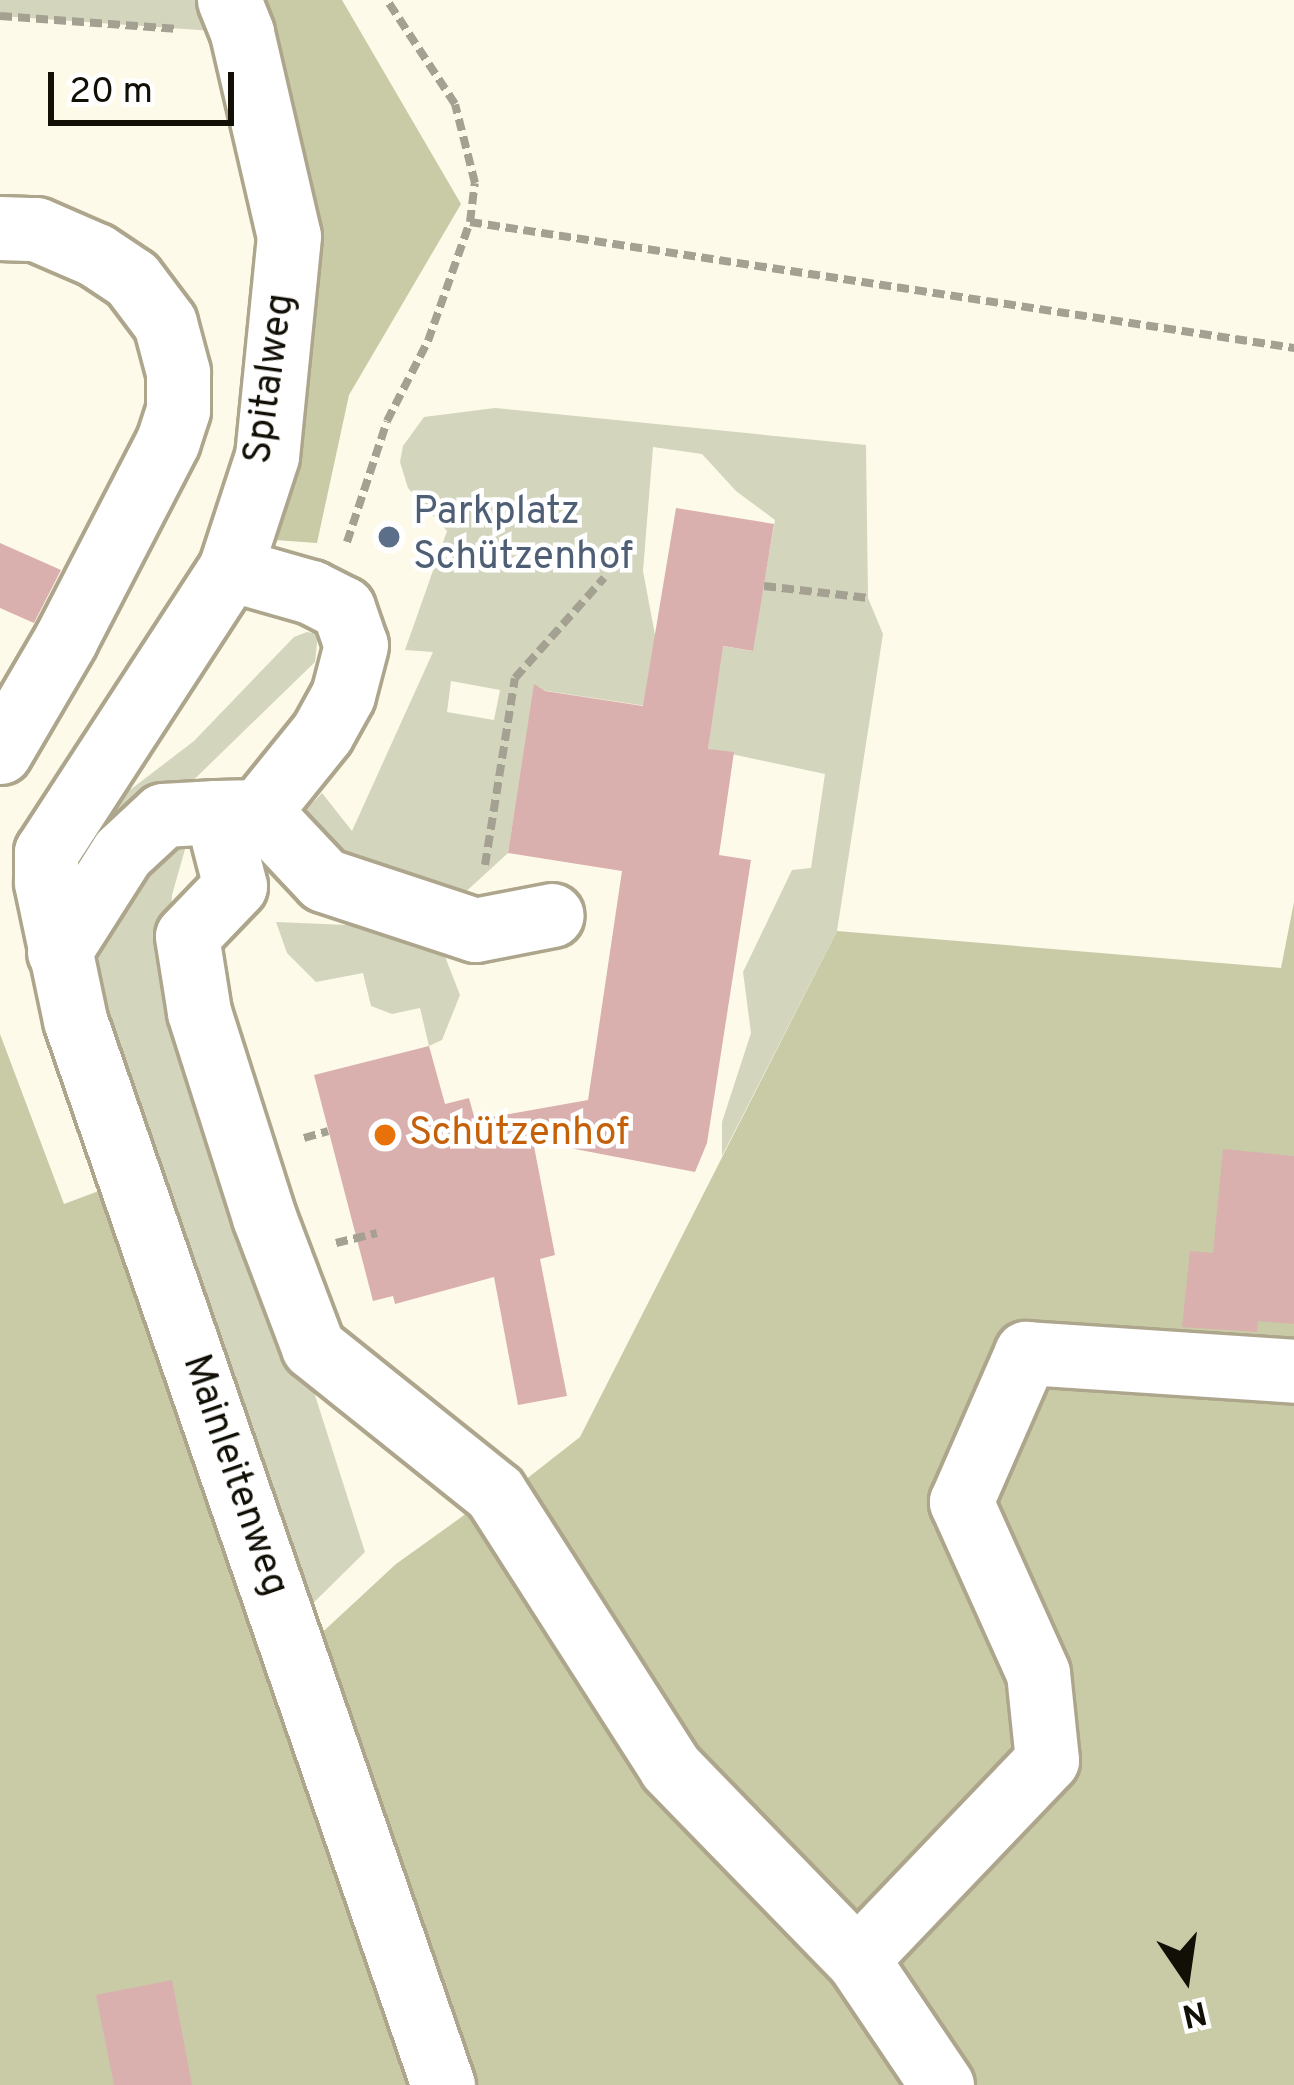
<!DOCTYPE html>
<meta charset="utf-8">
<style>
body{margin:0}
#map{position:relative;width:1294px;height:2085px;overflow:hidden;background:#fefae9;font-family:Overpass,sans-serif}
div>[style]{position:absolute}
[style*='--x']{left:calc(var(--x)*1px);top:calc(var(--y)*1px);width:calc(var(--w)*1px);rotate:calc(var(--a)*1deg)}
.green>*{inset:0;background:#d3d5bd}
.forest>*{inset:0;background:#c8cba6}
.building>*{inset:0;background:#dab0ae}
.path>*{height:8px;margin-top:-4px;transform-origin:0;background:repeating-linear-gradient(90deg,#a4a092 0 12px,transparent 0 18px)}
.roads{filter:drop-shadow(3px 0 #ada68c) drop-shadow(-3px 0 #ada68c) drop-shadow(0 3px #ada68c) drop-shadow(0 -3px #ada68c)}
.minor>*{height:63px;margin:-31.5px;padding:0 31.5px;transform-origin:31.5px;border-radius:31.5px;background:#fff}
.dots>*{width:33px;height:33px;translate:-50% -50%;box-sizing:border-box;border:6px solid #fff;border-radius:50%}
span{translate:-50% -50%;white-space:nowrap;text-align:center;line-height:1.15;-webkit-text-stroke:9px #fff;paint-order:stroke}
.street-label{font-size:39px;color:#120f06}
.service-label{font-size:39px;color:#4e5e75}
.left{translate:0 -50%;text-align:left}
.food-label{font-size:39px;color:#c56008}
.north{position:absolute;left:1126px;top:1917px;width:120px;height:120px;-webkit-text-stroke:9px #fff;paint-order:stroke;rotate:167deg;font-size:33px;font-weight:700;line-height:48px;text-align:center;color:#120f06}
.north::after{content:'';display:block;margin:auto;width:42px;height:54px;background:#120f06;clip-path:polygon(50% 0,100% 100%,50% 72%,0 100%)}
.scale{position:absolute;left:48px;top:72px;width:186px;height:54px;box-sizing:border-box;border:6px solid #120f06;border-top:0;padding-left:15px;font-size:36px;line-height:42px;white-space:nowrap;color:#120f06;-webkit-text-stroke:9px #fff;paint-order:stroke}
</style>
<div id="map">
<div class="green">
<i style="clip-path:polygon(0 0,229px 0,242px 33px,0 16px)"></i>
<i style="clip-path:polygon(evenodd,495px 408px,866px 445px,868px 598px,883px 634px,837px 931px,722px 1156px,722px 1122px,751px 1033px,743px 972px,792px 870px,811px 868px,825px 774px,708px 749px,712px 716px,534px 689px,508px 853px,460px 897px,467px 906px,287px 830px,322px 793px,352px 831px,433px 652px,405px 650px,447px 531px,408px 488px,400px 462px,403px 446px,424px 417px,495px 408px,653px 447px,702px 454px,736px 491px,775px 520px,752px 651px,655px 635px,643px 571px,653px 447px,495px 408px,451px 681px,500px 690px,494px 720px,447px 712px,451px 681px)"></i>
<i style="clip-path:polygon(307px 632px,318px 634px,315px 662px,71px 899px,79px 829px,194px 741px,294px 637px)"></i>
<i style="clip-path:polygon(193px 821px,172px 895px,169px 937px,365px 1552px,297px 1619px,82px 967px,133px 873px)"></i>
<i style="clip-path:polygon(276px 922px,371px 926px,437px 936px,460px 995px,442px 1040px,429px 1046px,420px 1008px,392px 1014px,371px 1006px,363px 973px,316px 982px,287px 953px)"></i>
</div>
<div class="forest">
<i style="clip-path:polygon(229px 0,342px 0,461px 204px,349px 395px,317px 543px,261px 539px,285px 308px)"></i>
<i style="clip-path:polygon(1294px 902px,1294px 2085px,968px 2085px,846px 1902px,700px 1755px,520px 1484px,580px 1437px,837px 931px,1281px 968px)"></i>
<i style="clip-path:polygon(0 1034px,64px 1204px,112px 1186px,419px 2085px,0 2085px)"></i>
<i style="clip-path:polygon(495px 1493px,942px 2085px,466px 2085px,314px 1640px,396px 1564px)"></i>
</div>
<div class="building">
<i style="clip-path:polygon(676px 508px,774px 524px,753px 651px,723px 646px,708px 749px,734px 752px,719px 855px,751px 860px,707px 1143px,695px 1172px,533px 1141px,555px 1255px,540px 1259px,567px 1396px,518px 1405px,494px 1277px,395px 1304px,393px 1296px,373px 1301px,314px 1075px,429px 1046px,445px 1104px,469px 1098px,475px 1120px,588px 1100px,622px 871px,508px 853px,534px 684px,545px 691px,643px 706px)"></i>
<i style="clip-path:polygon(0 543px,61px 570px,34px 623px,0 608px)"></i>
<i style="clip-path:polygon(1223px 1149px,1294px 1156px,1294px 1324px,1258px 1321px,1257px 1332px,1182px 1327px,1190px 1251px,1213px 1253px)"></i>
<i style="clip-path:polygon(172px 1980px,192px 2085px,114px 2085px,96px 1995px)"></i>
</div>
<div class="path">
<i style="--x:0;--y:16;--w:175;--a:4.2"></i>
<i style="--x:470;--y:222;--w:834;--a:8.69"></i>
<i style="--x:347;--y:542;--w:127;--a:-71.7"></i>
<i style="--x:387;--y:421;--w:90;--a:-62.9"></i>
<i style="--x:428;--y:341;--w:126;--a:-70.6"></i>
<i style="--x:470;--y:222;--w:39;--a:-83"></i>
<i style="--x:475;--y:183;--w:81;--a:-104.2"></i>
<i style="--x:455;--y:104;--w:124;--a:-123.2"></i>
<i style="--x:764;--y:586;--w:105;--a:6.6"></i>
<i style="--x:485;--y:865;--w:189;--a:-80.9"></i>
<i style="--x:515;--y:678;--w:134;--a:-48.3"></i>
<i style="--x:304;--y:1138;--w:25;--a:-16"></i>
<i style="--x:336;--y:1243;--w:42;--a:-13.7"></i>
</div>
<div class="roads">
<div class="minor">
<i style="--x:229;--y:0;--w:35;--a:68"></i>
<i style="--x:242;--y:33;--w:208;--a:77"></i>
<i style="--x:289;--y:236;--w:221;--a:95.7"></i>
<i style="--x:267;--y:456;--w:119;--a:108.1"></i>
<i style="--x:230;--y:569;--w:338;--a:123"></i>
<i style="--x:46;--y:852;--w:30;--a:90"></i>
<i style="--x:46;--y:882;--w:141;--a:78.1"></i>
<i style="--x:75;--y:1020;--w:1127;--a:70.94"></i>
<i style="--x:0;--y:228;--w:36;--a:2"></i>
<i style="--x:36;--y:229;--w:65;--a:23.4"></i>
<i style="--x:96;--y:255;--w:43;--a:33.7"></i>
<i style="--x:132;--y:279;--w:55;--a:53.1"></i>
<i style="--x:165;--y:323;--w:51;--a:75.1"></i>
<i style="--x:178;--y:372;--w:38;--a:90"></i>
<i style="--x:178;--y:410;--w:33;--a:108"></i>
<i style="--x:168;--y:441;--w:223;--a:117.3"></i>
<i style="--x:66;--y:639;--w:131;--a:120.3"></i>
<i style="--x:230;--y:569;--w:84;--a:15.9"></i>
<i style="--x:311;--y:592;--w:36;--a:27"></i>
<i style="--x:343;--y:608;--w:39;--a:71"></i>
<i style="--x:356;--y:645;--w:52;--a:104.6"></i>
<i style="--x:343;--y:695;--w:43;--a:118.9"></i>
<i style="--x:322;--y:733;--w:100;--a:128.9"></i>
<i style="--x:259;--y:811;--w:43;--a:178.7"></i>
<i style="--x:216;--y:812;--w:76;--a:75.6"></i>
<i style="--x:235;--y:886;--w:69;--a:133.8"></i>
<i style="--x:187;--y:936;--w:77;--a:81"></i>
<i style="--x:199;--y:1012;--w:215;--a:72.4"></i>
<i style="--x:264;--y:1217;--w:139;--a:69.3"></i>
<i style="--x:313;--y:1347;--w:233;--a:38.7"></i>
<i style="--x:495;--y:1493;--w:325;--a:57.4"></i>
<i style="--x:670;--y:1767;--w:268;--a:45.8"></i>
<i style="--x:857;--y:1959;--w:152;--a:56"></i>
<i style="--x:259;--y:811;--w:95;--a:46.7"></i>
<i style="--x:324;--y:880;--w:159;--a:18.3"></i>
<i style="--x:475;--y:930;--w:78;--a:-11"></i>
<i style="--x:59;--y:952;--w:117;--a:-57.5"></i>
<i style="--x:122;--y:853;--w:56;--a:-42.8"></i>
<i style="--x:163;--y:815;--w:53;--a:-3.2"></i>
<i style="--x:857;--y:1959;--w:275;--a:-46.3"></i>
<i style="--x:1047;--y:1760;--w:87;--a:-95.9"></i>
<i style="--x:1038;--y:1673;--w:188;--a:-114.2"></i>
<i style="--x:961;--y:1502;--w:163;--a:-66.4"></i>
<i style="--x:1026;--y:1353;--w:269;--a:3.8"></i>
</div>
</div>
<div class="dots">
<i style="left:389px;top:537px;background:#5c6f8a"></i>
<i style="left:385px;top:1135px;background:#e8710a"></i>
</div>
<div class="street-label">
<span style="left:272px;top:379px;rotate:-82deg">Spitalweg</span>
<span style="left:233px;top:1476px;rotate:71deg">Mainleitenweg</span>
</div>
<div class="service-label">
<span class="left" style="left:413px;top:537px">Parkplatz<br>Schützenhof</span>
</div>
<div class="food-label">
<span class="left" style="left:409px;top:1135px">Schützenhof</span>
</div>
<div class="north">N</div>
<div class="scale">20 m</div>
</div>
